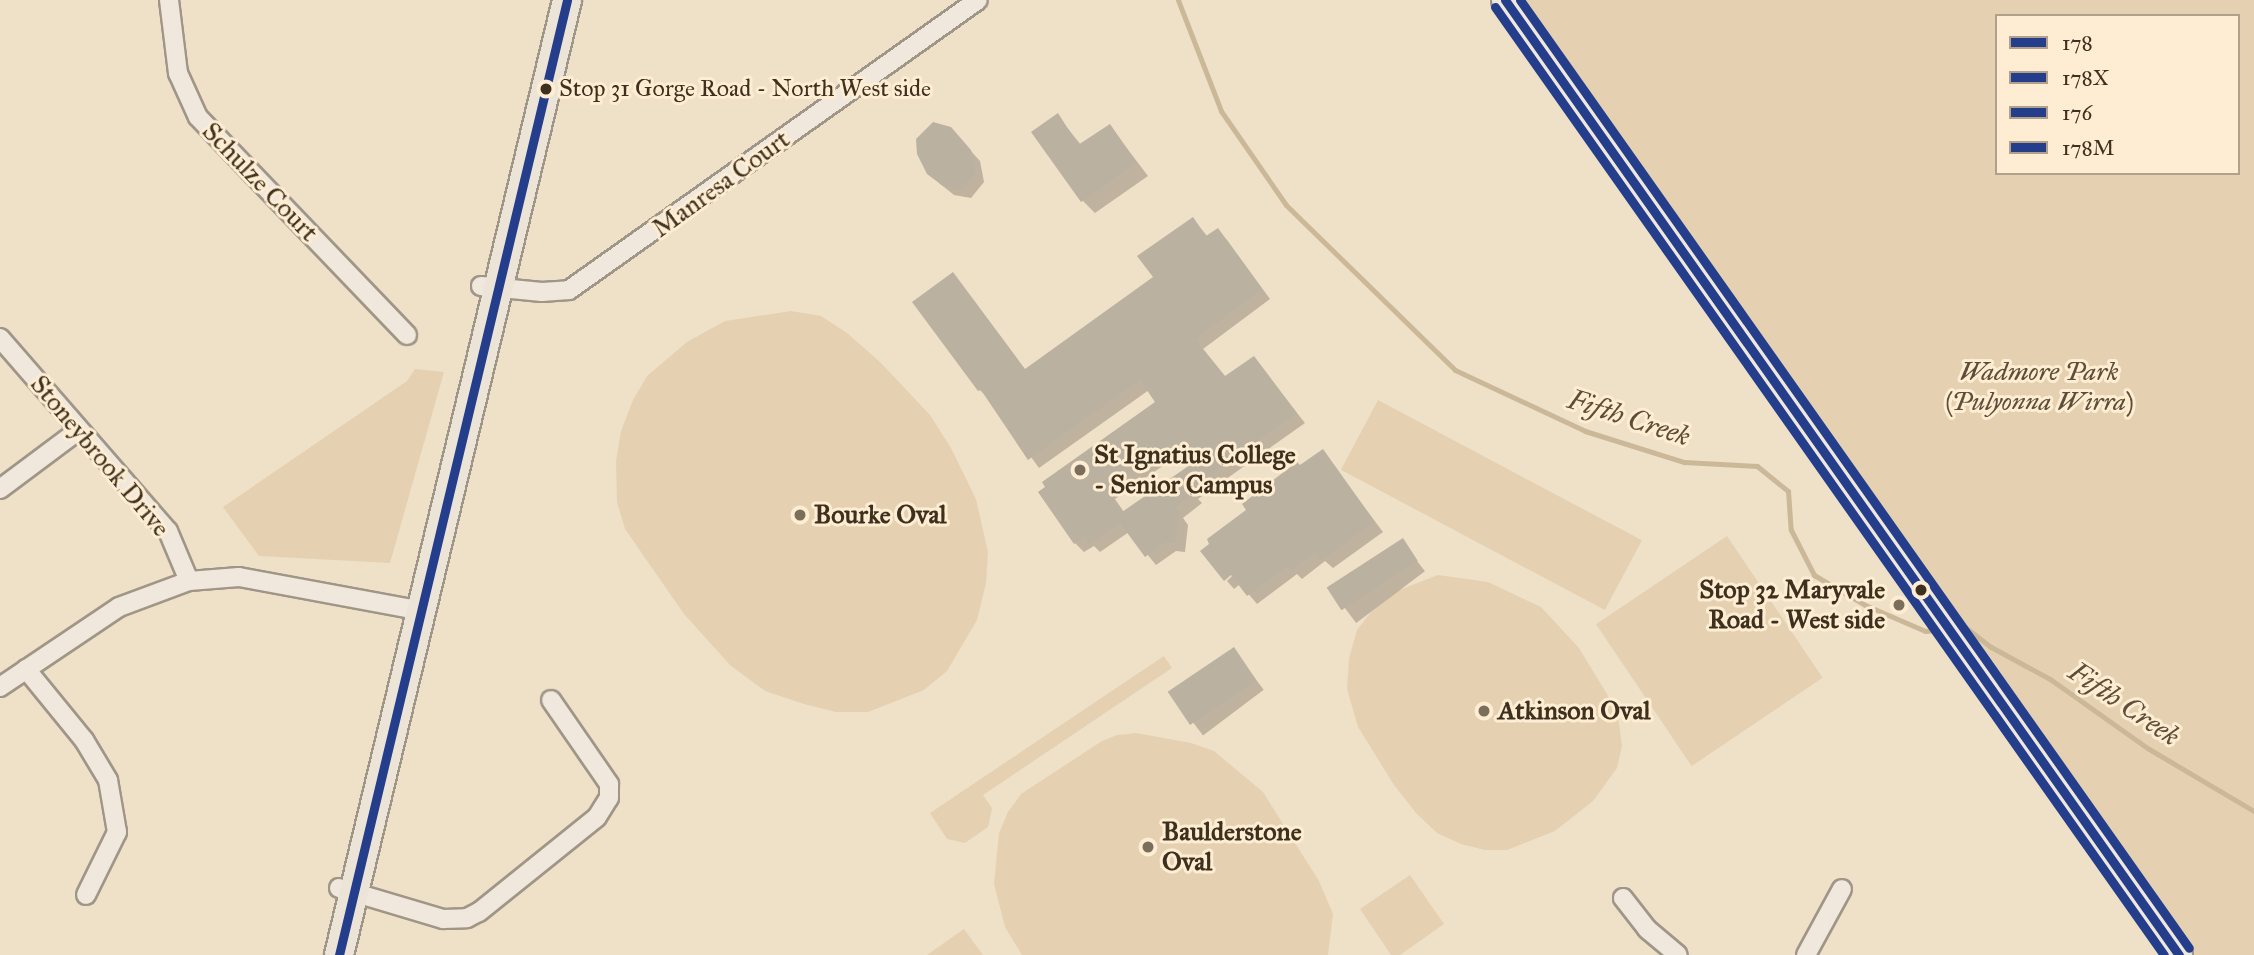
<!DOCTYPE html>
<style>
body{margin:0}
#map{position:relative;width:2254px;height:955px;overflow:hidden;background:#efe0c8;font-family:"IM FELL Great Primer",serif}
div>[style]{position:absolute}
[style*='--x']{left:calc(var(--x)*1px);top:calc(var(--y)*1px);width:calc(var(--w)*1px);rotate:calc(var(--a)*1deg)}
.green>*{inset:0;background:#e5d1b1;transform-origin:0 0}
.shadow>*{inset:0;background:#0003;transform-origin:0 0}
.stream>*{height:5px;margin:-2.5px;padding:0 2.5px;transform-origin:2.5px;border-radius:2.5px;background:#cbb898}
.building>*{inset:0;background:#bbb1a0;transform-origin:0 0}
.roads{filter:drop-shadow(2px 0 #a09687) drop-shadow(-2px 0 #a09687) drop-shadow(0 2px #a09687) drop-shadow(0 -2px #a09687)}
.street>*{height:18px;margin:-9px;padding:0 9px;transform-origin:9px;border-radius:9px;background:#f0e8dc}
.secondary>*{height:26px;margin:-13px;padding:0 13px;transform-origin:13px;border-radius:13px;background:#f0e8dc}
.primary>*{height:28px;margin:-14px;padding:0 14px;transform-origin:14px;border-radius:14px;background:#ece4d7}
.bus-1>*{height:9px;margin:-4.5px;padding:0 4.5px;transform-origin:4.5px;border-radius:4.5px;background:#243e8c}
.bus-2>*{height:9px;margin:-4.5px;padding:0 4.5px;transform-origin:4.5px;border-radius:4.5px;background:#243e8c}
.bus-3>*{height:9px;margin:-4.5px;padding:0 4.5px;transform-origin:4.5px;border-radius:4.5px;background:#243e8c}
.bus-4>*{height:9px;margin:-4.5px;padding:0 4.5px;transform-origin:4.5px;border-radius:4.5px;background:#243e8c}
.dots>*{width:19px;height:19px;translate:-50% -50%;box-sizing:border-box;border:4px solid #feedd2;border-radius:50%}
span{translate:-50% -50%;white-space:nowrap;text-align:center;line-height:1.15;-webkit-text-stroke:6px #feedd2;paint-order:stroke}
.bus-label{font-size:24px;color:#3d301e}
.left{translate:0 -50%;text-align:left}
.street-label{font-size:26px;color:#3d301e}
.park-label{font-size:26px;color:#5d4e38;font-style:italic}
.poi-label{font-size:26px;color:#3d301e;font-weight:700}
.right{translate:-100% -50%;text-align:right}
.water-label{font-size:28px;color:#5d4e38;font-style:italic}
.legend{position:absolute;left:1995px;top:14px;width:245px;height:161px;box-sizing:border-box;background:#feedd2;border:2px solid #b1a18a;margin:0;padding:9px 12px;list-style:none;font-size:21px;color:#3d301e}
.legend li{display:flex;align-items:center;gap:14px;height:35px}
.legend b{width:35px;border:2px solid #b1a18a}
</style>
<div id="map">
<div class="green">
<i style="clip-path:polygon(evenodd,1505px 0,2254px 0,2254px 955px,2178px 955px,1505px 0,1997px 16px,2238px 16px,2238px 173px,1997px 173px,1997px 16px)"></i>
<i style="clip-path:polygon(791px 311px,821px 316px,847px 333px,880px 362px,930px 415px,951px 448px,976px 499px,988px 552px,986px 583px,977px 620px,947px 671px,924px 690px,868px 712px,836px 712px,804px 704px,765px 691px,730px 665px,684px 614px,625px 529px,617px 502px,616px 461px,621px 431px,633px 400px,647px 376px,687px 342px,725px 321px)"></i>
<i style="clip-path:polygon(415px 369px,444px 372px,390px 563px,259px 556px,223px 507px,407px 381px)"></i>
<i style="left:1378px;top:400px;width:299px;height:79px;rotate:28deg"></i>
<i style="left:1727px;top:536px;width:171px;height:158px;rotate:56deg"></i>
<i style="clip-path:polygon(1438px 575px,1488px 582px,1541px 607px,1579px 648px,1610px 699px,1619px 723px,1622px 746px,1617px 768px,1593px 801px,1555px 831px,1507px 850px,1485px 850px,1461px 844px,1437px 833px,1416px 813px,1394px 785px,1358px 727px,1347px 689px,1349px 658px,1357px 630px,1371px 612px,1399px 590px)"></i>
<i style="clip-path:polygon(1164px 656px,1172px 668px,983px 795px,992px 808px,988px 827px,965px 843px,947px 839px,930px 813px)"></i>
<i style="clip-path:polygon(1136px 733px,1191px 743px,1214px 751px,1263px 792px,1319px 881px,1333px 914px,1328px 955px,1022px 955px,1005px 927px,994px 884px,999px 833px,1008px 812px,1021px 794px,1102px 741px,1117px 735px)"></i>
<i style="clip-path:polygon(1410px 875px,1444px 924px,1400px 955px,1391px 955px,1360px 909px)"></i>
<i style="clip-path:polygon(964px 929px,983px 955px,927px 955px)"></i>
</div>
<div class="shadow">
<i style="clip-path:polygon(1058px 116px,1081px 145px,1110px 126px,1148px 176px,1095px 213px,1082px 200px)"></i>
<i style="clip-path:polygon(960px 139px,980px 161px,984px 182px,971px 198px,954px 195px,939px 183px)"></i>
<i style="clip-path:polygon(evenodd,1193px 219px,1208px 237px,1218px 231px,1227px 240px,1270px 299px,1203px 349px,1226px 378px,1253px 358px,1305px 423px,1198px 499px,1202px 503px,1183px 518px,1188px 525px,1185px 552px,1176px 551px,1156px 565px,1129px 532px,1100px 552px,1094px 546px,1084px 552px,1075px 543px,1158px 402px,1149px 390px,1039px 468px,989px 399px,980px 390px,953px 274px,1026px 371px,1155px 278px,1193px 219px,1180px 454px,1189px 467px,1124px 512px,1115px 499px,1180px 454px)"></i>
<i style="clip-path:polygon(1322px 451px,1383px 532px,1333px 568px,1325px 561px,1302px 579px,1297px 574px,1257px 604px,1240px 584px,1234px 589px,1227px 581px,1238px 570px,1300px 468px)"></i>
<i style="left:1402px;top:541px;width:38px;height:86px;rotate:53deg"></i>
<i style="left:1233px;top:649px;width:51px;height:76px;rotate:53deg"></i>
</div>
<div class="stream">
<i style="--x:1178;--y:0;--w:119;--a:68.8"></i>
<i style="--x:1221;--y:111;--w:114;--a:55.3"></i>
<i style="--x:1286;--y:205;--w:236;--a:44.3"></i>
<i style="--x:1455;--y:370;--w:144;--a:25.1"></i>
<i style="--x:1585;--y:431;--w:104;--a:17.4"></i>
<i style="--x:1684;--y:462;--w:73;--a:3.1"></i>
<i style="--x:1757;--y:466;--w:40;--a:39"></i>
<i style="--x:1788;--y:491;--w:39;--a:86"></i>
<i style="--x:1791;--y:530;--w:51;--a:62.9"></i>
<i style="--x:1814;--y:575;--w:59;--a:30.5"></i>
<i style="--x:1865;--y:605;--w:65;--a:23.4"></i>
<i style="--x:1925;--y:631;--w:13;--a:-4"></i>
<i style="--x:1958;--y:628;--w:7;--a:-8"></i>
<i style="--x:1965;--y:627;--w:33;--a:38"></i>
<i style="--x:1991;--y:647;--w:67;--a:28.5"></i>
<i style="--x:2050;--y:679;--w:121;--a:35.3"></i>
<i style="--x:2149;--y:749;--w:122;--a:30.6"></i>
</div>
<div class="building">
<i style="clip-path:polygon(1058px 113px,1078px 145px,1110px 124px,1137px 163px,1081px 202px,1031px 132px)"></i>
<i style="clip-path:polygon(933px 122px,951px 127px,971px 150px,976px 172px,962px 190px,943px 186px,927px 174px,917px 154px,916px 139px)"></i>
<i style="clip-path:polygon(evenodd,1193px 217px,1206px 236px,1218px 228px,1262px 289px,1195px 339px,1225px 376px,1254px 356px,1297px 413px,1190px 489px,1194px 493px,1175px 508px,1179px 514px,1176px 543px,1166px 542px,1145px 557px,1120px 523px,1089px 544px,1085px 537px,1074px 544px,1038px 492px,1045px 487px,1042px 482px,1155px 402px,1140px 380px,1028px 460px,981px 390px,978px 391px,912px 302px,953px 272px,1025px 369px,1153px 277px,1137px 256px,1193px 217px,1171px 444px,1187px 467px,1122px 512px,1107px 489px,1171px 444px)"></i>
<i style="clip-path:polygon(1323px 449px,1375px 522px,1322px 560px,1315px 552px,1291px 571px,1288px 566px,1247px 596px,1231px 575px,1224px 581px,1200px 551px,1209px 544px,1207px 539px,1246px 510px,1242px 504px,1297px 462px,1300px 465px)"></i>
<i style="left:1403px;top:538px;width:27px;height:91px;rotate:57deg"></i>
<i style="left:1234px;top:647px;width:40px;height:80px;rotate:56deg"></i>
</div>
<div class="roads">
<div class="street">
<i style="--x:169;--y:0;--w:74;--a:83"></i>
<i style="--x:178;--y:73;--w:48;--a:65.6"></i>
<i style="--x:198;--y:117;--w:302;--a:46.2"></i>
<i style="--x:481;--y:286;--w:61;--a:5.6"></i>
<i style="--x:542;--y:292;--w:27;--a:-4"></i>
<i style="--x:569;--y:290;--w:501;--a:-35.34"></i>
<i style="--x:0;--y:338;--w:256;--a:49"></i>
<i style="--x:168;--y:531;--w:54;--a:67.2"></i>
<i style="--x:0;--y:489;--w:99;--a:-36.8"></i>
<i style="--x:26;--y:669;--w:92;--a:50.8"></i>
<i style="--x:84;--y:740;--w:47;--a:59"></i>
<i style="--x:108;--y:780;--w:53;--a:80.2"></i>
<i style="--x:117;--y:832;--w:70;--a:116.2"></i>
<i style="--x:0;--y:687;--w:143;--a:-33.9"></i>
<i style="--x:119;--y:607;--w:75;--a:-20.4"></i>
<i style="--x:189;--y:581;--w:50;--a:-4.6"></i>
<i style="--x:239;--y:577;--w:186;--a:10.5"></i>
<i style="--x:339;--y:888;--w:109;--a:16.6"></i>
<i style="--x:443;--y:919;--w:24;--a:-2"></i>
<i style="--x:467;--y:918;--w:13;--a:-27"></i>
<i style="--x:479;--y:912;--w:151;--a:-38.8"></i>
<i style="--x:597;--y:817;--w:22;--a:-58"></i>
<i style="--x:609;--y:798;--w:14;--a:-90"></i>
<i style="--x:609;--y:784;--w:102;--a:-124.6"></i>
<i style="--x:1623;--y:898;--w:39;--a:52"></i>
<i style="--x:1647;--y:929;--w:40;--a:40"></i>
<i style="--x:1806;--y:955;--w:75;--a:-61.4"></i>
</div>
<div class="secondary">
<i style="--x:1505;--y:0;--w:1169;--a:54.79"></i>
</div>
<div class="primary">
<i style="--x:339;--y:955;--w:982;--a:-76.57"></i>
</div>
</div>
<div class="bus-1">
<i style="--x:1505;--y:0;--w:1169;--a:54.79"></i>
</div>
<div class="bus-2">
<i style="--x:1495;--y:7;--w:1160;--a:54.79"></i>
</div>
<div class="bus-3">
<i style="--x:339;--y:955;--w:982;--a:-76.57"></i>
</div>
<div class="bus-4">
<i style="--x:1520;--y:0;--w:1160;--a:54.79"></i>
</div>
<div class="dots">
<i style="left:546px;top:89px;background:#3d301e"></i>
<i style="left:1080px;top:470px;background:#7b6e5a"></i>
<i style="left:800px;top:515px;background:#7b6e5a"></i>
<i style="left:1921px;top:590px;background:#3d301e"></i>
<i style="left:1899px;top:605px;background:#7b6e5a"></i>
<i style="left:1484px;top:711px;background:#7b6e5a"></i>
<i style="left:1148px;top:847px;background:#7b6e5a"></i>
</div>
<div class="bus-label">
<span class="left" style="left:559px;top:89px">Stop 31 Gorge Road - North West side</span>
</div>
<div class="street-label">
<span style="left:260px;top:182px;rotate:46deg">Schulze Court</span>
<span style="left:721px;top:184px;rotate:-36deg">Manresa Court</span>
<span style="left:100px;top:456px;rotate:50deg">Stoneybrook Drive</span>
</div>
<div class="park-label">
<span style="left:2039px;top:387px">Wadmore Park<br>(Pulyonna Wirra)</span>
</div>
<div class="poi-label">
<span class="left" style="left:1094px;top:470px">St Ignatius College<br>- Senior Campus</span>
<span class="left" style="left:814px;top:515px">Bourke Oval</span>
<span class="right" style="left:1885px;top:605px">Stop 32 Maryvale<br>Road - West side</span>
<span class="left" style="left:1498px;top:711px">Atkinson Oval</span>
<span class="left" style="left:1162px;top:847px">Baulderstone<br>Oval</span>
</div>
<div class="water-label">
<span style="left:1629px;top:418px;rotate:18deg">Fifth Creek</span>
<span style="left:2124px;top:704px;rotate:34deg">Fifth Creek</span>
</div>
<ul class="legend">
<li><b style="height:9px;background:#243e8c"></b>178</li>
<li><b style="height:9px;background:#243e8c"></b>178X</li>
<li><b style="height:9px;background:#243e8c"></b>176</li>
<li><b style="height:9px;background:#243e8c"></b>178M</li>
</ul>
</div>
